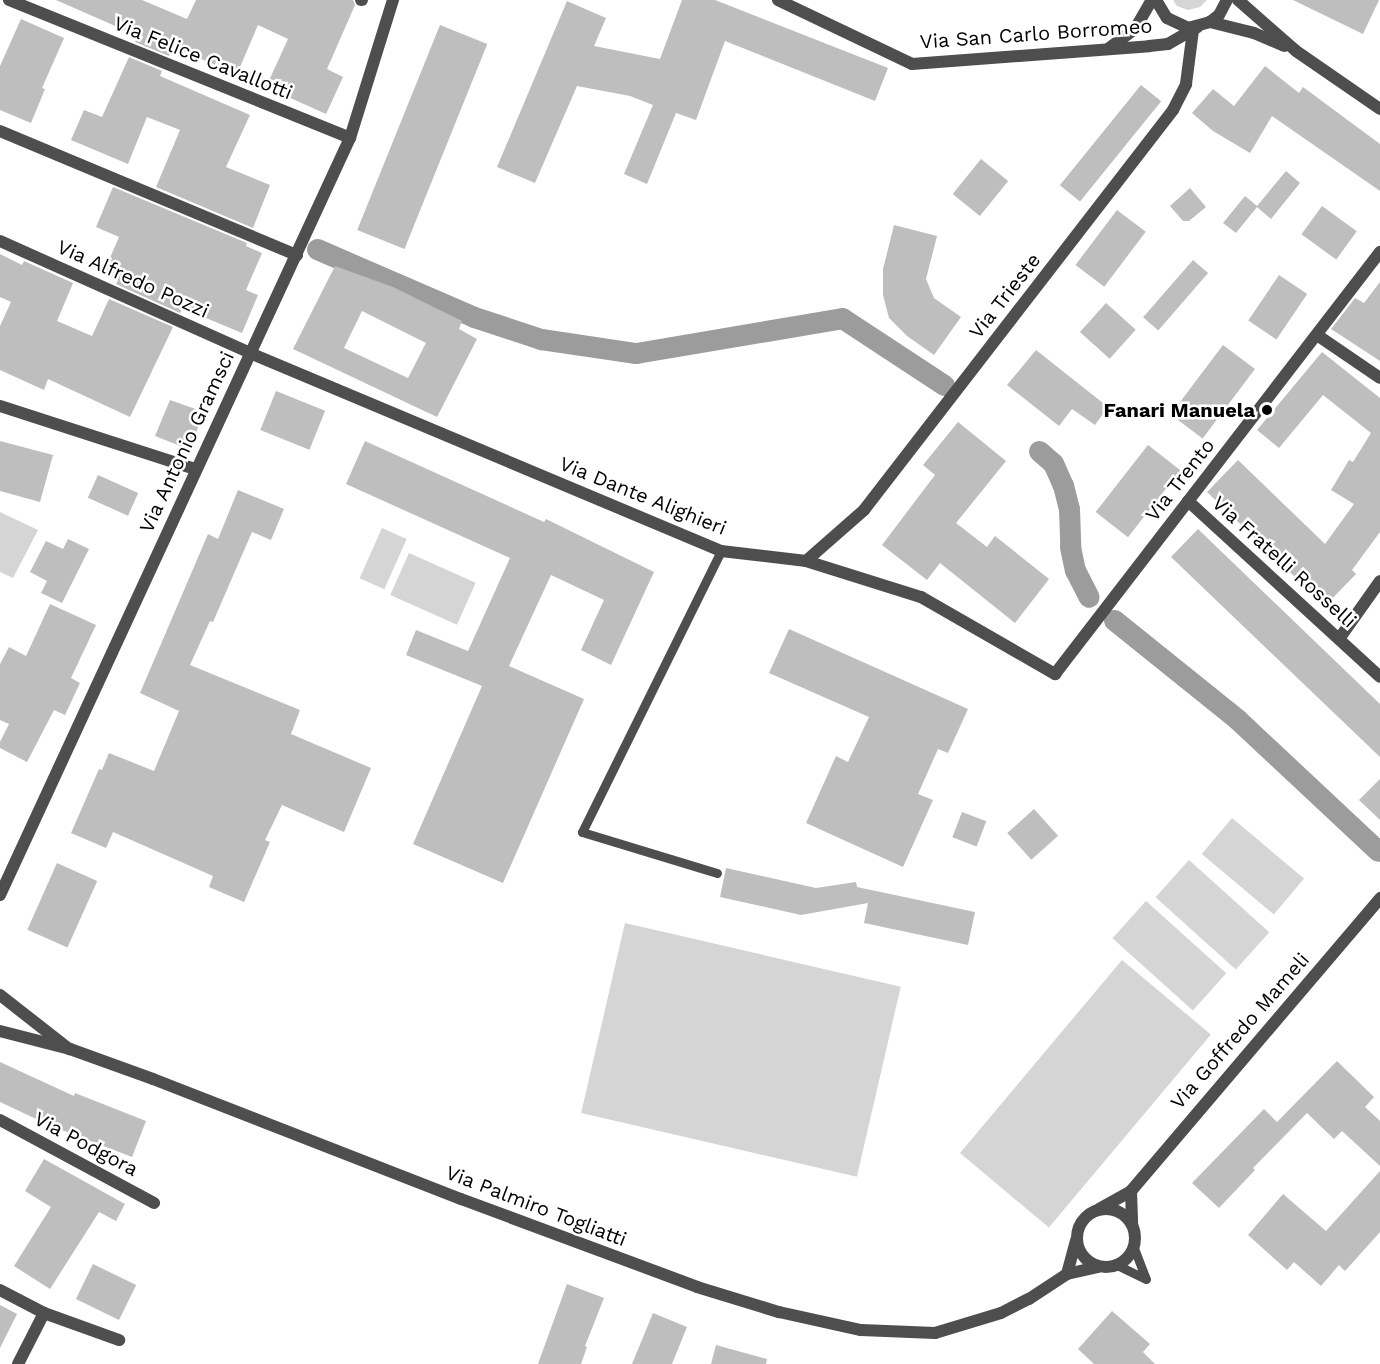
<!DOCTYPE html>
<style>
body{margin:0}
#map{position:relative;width:1380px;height:1364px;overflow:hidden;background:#fff;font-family:"Work Sans",sans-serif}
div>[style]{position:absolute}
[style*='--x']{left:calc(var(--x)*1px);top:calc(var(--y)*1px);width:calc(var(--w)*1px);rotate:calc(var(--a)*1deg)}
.green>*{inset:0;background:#d5d5d5;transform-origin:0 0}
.canal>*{height:21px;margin:-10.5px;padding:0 10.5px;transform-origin:10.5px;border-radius:10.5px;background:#9c9c9c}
.building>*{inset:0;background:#bebebe;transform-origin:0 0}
.service>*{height:9px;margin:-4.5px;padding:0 4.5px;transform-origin:4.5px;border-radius:4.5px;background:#4e4e4e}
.minor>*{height:12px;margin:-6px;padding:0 6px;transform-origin:6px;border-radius:6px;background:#4e4e4e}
.tertiary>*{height:12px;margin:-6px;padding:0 6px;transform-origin:6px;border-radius:6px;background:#4e4e4e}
.tertiary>.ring{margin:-6px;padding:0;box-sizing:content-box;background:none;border:12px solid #4e4e4e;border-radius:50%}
.dots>*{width:16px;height:16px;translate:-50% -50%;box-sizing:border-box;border:3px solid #fff;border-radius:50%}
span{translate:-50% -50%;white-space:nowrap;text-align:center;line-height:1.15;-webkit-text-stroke:5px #fff;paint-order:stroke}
.street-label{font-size:20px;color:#000}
.poi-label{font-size:20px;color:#000;font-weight:700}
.right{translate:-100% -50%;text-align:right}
</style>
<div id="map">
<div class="green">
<i style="clip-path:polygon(1173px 0,1207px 0,1200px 7px,1188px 10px,1177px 6px)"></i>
<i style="clip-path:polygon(0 512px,38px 530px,13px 578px,0 572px)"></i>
<i style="left:382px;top:528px;width:27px;height:55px;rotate:24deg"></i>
<i style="left:409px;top:553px;width:73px;height:46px;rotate:24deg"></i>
<i style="left:1232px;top:818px;width:94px;height:47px;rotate:40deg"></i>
<i style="left:1189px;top:860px;width:108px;height:50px;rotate:42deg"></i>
<i style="left:1146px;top:901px;width:108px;height:50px;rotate:42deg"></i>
<i style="left:625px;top:923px;width:283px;height:195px;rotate:13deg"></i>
<i style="left:1122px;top:960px;width:116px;height:252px;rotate:40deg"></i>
</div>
<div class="canal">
<i style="--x:317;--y:249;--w:171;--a:23.4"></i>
<i style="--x:474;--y:317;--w:71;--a:18.2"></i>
<i style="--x:541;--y:339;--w:96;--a:8.4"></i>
<i style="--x:636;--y:353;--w:209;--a:-9.6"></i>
<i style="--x:842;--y:318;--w:122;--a:33.3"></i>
<i style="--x:1039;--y:451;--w:18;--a:41"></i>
<i style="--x:1053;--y:463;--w:24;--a:66"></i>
<i style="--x:1063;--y:485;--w:25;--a:76"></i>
<i style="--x:1069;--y:509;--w:38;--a:88"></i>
<i style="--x:1070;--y:547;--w:24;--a:78"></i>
<i style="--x:1075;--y:570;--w:30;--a:63"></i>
<i style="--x:1114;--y:620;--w:158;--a:38.8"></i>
<i style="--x:1237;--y:719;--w:193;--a:43.1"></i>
</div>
<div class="building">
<i style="clip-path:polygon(56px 0,142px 0,187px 19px,196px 0,353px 0,355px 5px,327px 69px,343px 77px,326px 114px,266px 87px,288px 39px,258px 25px,237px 74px,173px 47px,169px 56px,135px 42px,138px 36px)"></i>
<i style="clip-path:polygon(682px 0,715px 0,888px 68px,875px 101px,725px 41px,696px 120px,676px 113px,647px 184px,624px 174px,653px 105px,630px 96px,577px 86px,535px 183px,497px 167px,567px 1px,606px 18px,594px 46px,660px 59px)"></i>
<i style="clip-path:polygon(1293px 0,1379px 0,1363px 34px)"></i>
<i style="clip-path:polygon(21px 19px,64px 38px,42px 88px,45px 89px,31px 123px,0 110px,0 66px)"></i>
<i style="left:440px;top:25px;width:51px;height:221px;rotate:22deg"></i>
<i style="clip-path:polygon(129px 57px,162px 71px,160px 76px,250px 115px,226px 167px,270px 185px,253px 228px,156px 187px,180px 130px,147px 117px,128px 164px,71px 140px,84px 110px,102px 117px)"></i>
<i style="clip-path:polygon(1265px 66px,1299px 93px,1303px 87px,1380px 144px,1380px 191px,1272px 116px,1250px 153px,1213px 131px,1192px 113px,1213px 89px,1234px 106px)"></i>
<i style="left:1141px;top:85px;width:26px;height:129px;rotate:39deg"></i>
<i style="left:981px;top:159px;width:35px;height:45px;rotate:39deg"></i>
<i style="clip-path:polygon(1286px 171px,1300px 183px,1271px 219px,1257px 207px,1236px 233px,1223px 223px,1245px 196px,1257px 206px)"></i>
<i style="clip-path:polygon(113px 187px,247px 243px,246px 246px,262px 253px,246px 290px,258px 295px,242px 333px,206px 318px,207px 315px,184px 304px,180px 313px,116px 284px,118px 280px,103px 274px,119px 237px,96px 227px)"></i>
<i style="clip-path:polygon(1190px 188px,1206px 207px,1189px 221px,1183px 221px,1170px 206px)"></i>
<i style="left:1322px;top:206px;width:43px;height:35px;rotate:36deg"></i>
<i style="left:1117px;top:210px;width:36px;height:69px;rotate:37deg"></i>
<i style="clip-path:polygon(894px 225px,937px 236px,926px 279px,934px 298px,961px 317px,934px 355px,907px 336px,889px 318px,883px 295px,883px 269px)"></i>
<i style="clip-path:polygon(0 254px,22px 265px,24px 261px,73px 283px,57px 321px,92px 336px,109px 299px,173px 327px,130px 417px,48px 379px,44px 390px,0 370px,0 326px,11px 302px,0 297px)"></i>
<i style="left:1193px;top:260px;width:20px;height:76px;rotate:41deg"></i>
<i style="clip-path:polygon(evenodd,335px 266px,393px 287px,462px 321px,459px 329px,477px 339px,437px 417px,293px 349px,335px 266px,362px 311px,426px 343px,408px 378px,344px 348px,362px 311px)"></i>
<i style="left:1279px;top:275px;width:34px;height:55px;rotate:34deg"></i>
<i style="clip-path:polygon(1380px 282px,1380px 361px,1331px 329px,1355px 298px,1364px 303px)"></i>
<i style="left:1106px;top:303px;width:40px;height:39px;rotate:42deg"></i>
<i style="left:1223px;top:345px;width:40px;height:87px;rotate:37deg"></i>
<i style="clip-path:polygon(1036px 350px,1108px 407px,1095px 425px,1072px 409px,1059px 426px,1007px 385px)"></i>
<i style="clip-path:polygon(1322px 352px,1380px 398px,1380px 532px,1352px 570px,1356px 574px,1325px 606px,1207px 492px,1238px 460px,1325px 544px,1354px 504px,1331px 490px,1349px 460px,1353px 462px,1371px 433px,1323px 395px,1279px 448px,1257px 430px)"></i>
<i style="left:276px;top:391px;width:53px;height:42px;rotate:22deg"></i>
<i style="clip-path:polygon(170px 400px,204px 412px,192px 443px,186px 441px,183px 447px,155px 436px)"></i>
<i style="clip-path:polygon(958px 422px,1006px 461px,956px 523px,987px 547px,995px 536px,1049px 579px,1015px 623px,940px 563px,927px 580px,882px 545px,935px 475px,923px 465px)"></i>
<i style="clip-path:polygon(0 441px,53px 455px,40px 502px,0 491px)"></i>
<i style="clip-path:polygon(365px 441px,544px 522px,546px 519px,654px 572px,611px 665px,581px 650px,604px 600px,551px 575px,509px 666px,584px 699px,503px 883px,413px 844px,482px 686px,406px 655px,416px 630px,468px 651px,510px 558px,346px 484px)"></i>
<i style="left:1148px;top:445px;width:41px;height:85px;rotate:38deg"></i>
<i style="left:98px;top:475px;width:44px;height:25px;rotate:24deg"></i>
<i style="clip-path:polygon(238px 490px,284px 509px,271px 540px,252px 532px,213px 622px,210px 621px,190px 665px,300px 710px,291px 734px,371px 768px,344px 832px,282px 805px,265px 840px,270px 842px,244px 902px,209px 887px,213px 876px,113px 832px,106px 848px,71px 833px,99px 769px,102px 770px,109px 753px,154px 771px,179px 711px,140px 693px,208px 534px,218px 539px)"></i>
<i style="clip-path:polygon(1198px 529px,1380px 704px,1380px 757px,1171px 557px)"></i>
<i style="clip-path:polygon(68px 539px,89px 549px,62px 603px,41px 593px,47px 581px,30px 572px,46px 541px,63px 549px)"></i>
<i style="clip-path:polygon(50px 604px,96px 625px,71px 678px,80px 683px,65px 715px,54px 710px,27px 762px,0 748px,0 742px,9px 724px,0 720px,0 664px,9px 647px,26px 656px)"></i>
<i style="clip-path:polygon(789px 629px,968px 709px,948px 753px,938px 749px,918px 794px,933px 800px,903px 867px,806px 823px,836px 756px,848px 762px,869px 717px,769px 673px)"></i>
<i style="clip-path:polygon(1380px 779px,1380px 820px,1359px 800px)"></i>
<i style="left:1034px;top:809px;width:36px;height:36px;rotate:48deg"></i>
<i style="left:962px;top:812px;width:26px;height:27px;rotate:21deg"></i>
<i style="left:57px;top:863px;width:44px;height:73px;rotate:24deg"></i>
<i style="clip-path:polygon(726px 868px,816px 888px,856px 882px,857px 887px,975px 912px,968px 945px,864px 923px,868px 903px,801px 915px,720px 897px)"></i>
<i style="clip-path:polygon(1337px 1061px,1374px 1097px,1365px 1107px,1380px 1121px,1380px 1166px,1342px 1131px,1334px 1139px,1307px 1113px,1253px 1168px,1255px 1170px,1219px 1208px,1192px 1183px,1264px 1109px,1277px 1122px)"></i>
<i style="clip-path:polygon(0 1062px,74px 1096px,75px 1093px,146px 1121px,132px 1157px,49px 1125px,0 1102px)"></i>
<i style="clip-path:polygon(44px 1159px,125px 1204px,116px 1221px,99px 1212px,50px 1289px,14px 1266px,51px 1207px,25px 1191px)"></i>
<i style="clip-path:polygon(1380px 1171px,1380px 1232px,1345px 1271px,1339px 1265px,1321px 1286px,1294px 1262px,1287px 1270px,1248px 1235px,1283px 1194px,1326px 1231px)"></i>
<i style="left:93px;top:1264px;width:48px;height:39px;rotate:26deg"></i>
<i style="clip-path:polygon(567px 1284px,604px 1298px,585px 1346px,587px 1347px,581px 1364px,538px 1364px)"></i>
<i style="clip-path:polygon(0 1305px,17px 1314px,0 1348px)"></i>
<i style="clip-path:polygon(1112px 1311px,1150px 1344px,1143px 1352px,1155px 1364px,1094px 1364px,1078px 1349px)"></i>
<i style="clip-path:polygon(653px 1313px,687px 1327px,672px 1364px,632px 1364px)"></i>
<i style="clip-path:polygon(716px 1345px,767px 1359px,766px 1364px,711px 1364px)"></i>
</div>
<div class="service">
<i style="--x:717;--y:873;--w:141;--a:-163.1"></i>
<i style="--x:582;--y:832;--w:313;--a:-63.7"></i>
<i style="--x:1134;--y:1248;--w:33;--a:69"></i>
<i style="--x:1117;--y:1265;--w:32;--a:26"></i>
</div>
<div class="minor">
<i style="--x:9;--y:0;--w:368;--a:22"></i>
<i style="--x:361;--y:0;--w:1;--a:0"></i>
<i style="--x:778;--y:0;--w:148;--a:25.5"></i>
<i style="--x:912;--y:64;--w:238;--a:-4.3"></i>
<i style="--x:1149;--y:46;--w:19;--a:-6"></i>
<i style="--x:1168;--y:44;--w:34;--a:-30"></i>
<i style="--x:1156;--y:0;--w:21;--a:59"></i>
<i style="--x:1167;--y:18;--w:23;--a:25"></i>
<i style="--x:1188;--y:28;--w:23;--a:-15"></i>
<i style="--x:1210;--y:22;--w:11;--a:-38"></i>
<i style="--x:1219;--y:15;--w:17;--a:-62"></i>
<i style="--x:1238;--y:0;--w:77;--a:41.3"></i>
<i style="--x:1296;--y:51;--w:102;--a:34.6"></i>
<i style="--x:1210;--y:22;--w:45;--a:14"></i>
<i style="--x:1254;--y:33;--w:33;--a:23"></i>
<i style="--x:1109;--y:48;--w:32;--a:-36"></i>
<i style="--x:1135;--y:29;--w:34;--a:-60"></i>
<i style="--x:0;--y:131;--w:322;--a:22.7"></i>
<i style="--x:0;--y:241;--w:274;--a:24.1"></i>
<i style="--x:250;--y:353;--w:511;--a:22.8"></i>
<i style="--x:721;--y:551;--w:86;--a:6.7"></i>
<i style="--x:806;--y:561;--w:121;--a:17.4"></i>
<i style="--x:921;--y:597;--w:155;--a:29.9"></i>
<i style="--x:1055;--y:674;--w:533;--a:-52.4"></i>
<i style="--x:1317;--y:335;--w:76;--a:34.3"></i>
<i style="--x:0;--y:406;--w:205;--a:17.9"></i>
<i style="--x:1188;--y:501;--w:260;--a:42.5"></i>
<i style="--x:806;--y:561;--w:77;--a:-41.3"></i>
<i style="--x:864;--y:510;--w:505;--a:-52.31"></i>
<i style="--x:1173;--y:110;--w:29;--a:-63"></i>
<i style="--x:1186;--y:84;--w:54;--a:-82.6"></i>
<i style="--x:1339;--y:639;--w:71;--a:-54.7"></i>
<i style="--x:0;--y:895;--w:834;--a:-65.19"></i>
<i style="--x:350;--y:138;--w:145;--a:-72.7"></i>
<i style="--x:0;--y:1120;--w:175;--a:28.3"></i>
<i style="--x:0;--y:1290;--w:50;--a:27.6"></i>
<i style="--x:44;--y:1313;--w:80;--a:19.8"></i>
<i style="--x:18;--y:1364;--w:57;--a:-63"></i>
</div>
<div class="tertiary">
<i style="--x:0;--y:995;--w:88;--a:38"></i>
<i style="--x:0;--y:1031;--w:72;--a:14.4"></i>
<i style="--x:70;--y:1049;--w:88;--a:19.9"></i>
<i style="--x:153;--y:1079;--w:331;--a:21.3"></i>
<i style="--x:461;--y:1199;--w:252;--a:20.4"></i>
<i style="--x:697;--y:1287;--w:86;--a:17"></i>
<i style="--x:779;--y:1312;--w:84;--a:12.4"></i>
<i style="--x:861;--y:1330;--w:74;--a:2.3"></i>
<i style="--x:935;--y:1333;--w:69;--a:-16.9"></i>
<i style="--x:1001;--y:1313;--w:31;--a:-27"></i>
<i style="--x:1029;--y:1299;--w:45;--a:-33.3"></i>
<i style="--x:1067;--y:1274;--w:32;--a:-13"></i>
<i style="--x:1131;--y:1191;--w:33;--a:88"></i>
<i class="ring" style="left:1077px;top:1209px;width:46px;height:46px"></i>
<i style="--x:1099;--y:1209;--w:37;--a:-29"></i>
<i style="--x:1131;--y:1191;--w:385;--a:-49.6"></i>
<i style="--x:1067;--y:1274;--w:35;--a:-75"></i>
</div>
<div class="dots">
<i style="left:1267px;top:410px;background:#000"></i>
</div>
<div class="street-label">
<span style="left:1036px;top:34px;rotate:-4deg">Via San Carlo Borromeo</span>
<span style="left:203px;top:58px;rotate:22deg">Via Felice Cavallotti</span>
<span style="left:133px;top:279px;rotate:24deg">Via Alfredo Pozzi</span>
<span style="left:1005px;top:296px;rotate:-52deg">Via Trieste</span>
<span style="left:187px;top:442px;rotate:-65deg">Via Antonio Gramsci</span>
<span style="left:1180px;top:480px;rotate:-52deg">Via Trento</span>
<span style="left:643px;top:496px;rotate:22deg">Via Dante Alighieri</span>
<span style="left:1284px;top:562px;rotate:42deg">Via Fratelli Rosselli</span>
<span style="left:1240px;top:1031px;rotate:-49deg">Via Goffredo Mameli</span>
<span style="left:86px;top:1144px;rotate:28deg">Via Podgora</span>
<span style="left:536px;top:1206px;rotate:21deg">Via Palmiro Togliatti</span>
</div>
<div class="poi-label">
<span class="right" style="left:1255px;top:410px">Fanari Manuela</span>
</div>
</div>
